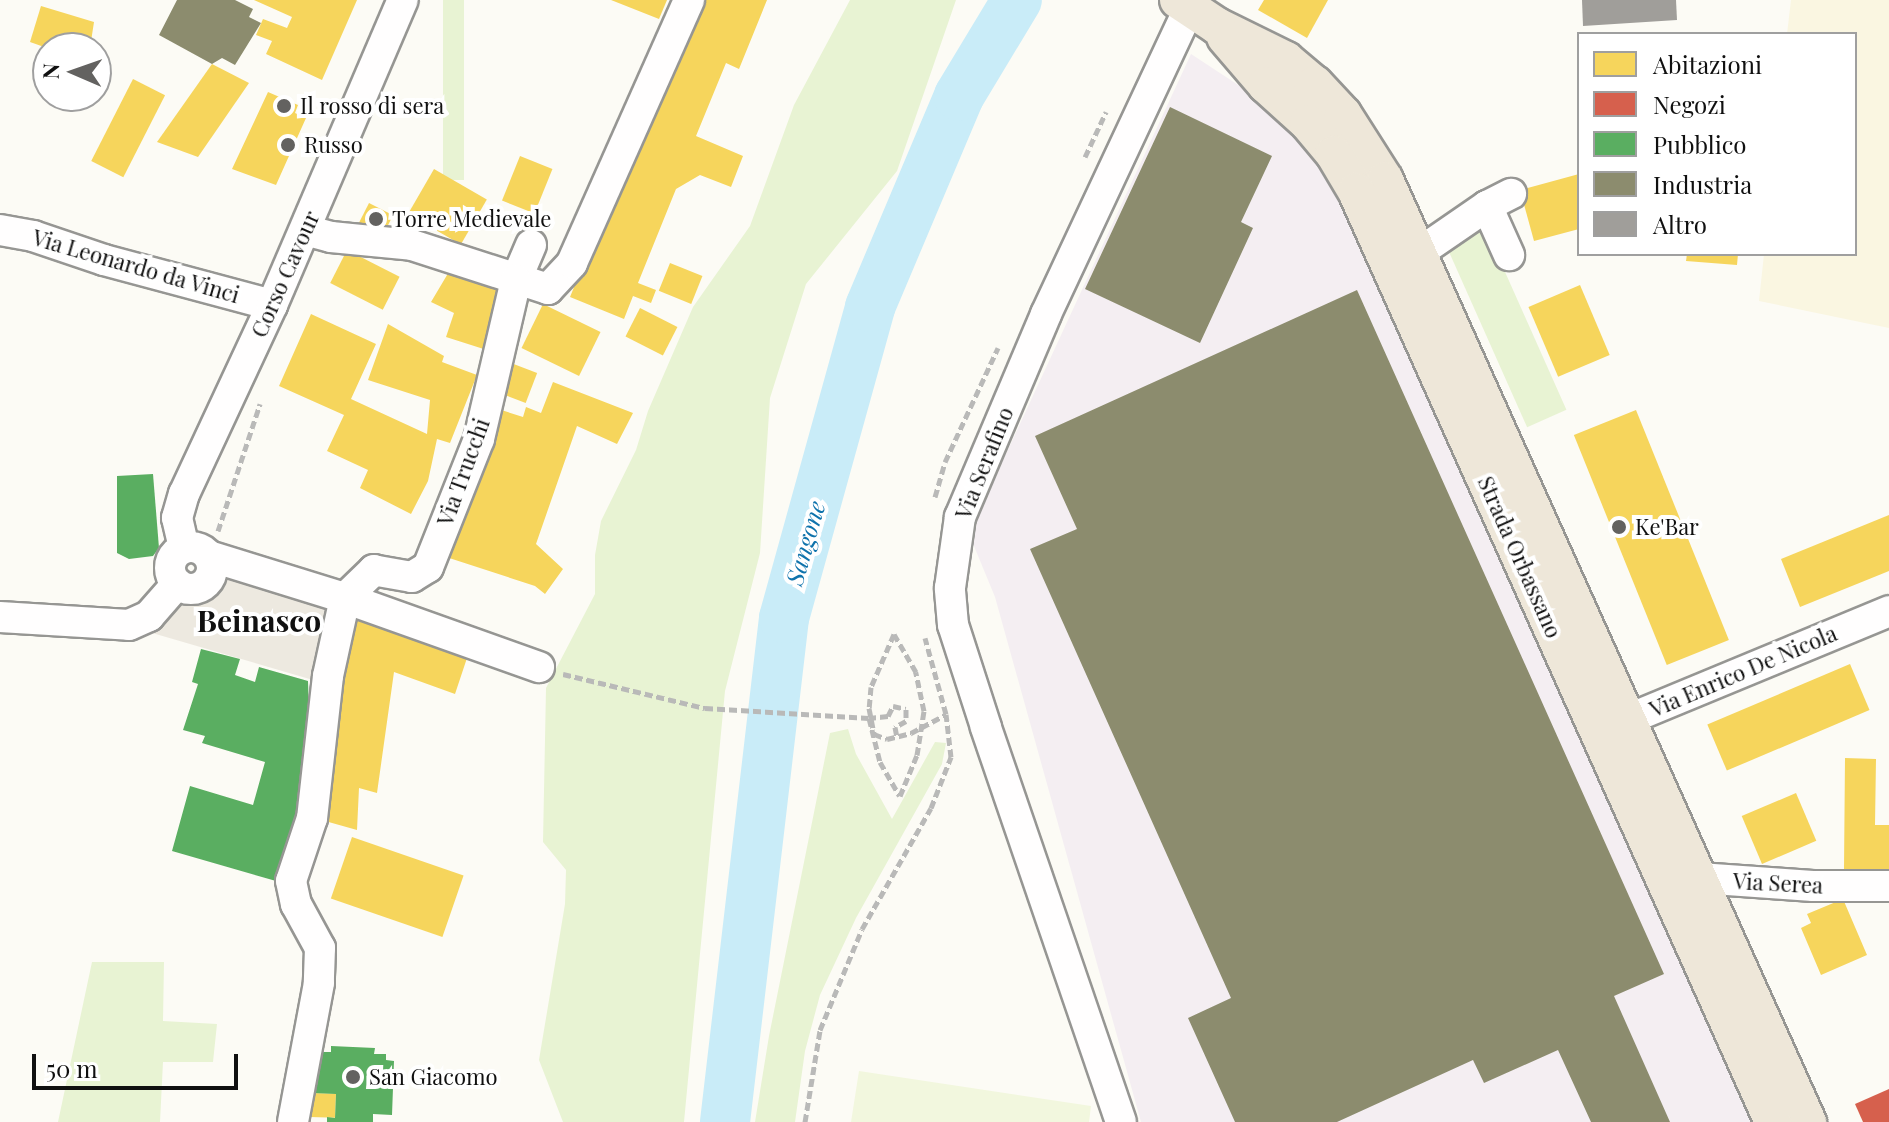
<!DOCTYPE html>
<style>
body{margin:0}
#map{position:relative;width:1889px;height:1122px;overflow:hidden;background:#fcfbf5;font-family:"Playfair Display",serif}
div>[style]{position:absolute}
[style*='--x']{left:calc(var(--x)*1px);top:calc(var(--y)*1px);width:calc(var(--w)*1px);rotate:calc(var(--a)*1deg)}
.industrial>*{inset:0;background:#f4eef2}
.farmland>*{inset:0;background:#faf6e1}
.green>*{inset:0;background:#e8f3d3;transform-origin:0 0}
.pitch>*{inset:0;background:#f2f7de}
.plaza>*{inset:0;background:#ede9e0}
.homes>*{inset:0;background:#f6d55c;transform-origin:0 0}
.shops>*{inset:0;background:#d6604d}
.public>*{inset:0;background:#5aae61}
.industry>*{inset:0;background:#8c8c6e}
.river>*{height:50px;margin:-25px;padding:0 25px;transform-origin:25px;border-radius:25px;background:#c9ecf8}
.building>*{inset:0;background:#a09e9a}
.path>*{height:5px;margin-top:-2.5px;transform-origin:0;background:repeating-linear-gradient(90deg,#b9b9b8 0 8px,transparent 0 12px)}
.roads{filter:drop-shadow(2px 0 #969693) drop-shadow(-2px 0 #969693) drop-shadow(0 2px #969693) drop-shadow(0 -2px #969693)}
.minor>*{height:30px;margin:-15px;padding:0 15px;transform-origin:15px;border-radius:15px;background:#fffefe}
.minor>.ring{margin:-15px;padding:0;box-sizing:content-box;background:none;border:30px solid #fffefe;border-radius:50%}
.major>*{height:36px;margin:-18px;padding:0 18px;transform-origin:18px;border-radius:18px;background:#eee7d9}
.path-bridge>*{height:5px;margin-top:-2.5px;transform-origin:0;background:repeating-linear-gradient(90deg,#b9b9b8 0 8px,transparent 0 12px)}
.dots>*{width:22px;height:22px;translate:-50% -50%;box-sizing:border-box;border:4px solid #fff;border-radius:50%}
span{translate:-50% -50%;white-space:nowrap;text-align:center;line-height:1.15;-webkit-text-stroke:8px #fff;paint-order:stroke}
.poi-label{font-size:22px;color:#101010}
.left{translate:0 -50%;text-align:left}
.street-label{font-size:22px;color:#101010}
.water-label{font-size:24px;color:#0f73ac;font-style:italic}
.district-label{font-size:30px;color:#101010;font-weight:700}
.legend{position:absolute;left:1577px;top:32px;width:280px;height:224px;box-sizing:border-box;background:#fff;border:2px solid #9f9f9f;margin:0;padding:10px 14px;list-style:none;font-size:24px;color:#101010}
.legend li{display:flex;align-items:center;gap:16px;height:40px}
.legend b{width:40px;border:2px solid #9f9f9f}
.north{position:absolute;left:32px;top:32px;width:80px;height:80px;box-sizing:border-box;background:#fff;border:2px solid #9f9f9f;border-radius:50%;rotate:272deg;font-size:22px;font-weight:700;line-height:32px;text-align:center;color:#101010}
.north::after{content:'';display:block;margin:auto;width:28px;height:36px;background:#636260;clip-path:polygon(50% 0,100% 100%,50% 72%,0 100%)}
.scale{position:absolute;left:32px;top:1054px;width:206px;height:36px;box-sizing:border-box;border:4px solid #101010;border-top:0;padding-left:10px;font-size:24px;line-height:28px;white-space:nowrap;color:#101010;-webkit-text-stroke:6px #fff;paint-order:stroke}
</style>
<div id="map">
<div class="industrial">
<i style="clip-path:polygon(1191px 54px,1255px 96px,1297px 134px,1321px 164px,1344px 202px,1759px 1122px,1141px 1122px,995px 597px,969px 534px)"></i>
</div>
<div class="farmland">
<i style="clip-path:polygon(1791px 0,1889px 0,1889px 328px,1759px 301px,1764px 254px,1855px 254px,1855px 34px,1787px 34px)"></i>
</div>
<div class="green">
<i style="left:443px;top:0;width:21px;height:180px"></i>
<i style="clip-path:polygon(850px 0,956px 0,897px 171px,806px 284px,770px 398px,760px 553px,725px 691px,684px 1122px,563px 1122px,539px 1060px,565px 904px,566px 870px,543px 842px,546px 688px,595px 594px,595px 555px,601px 521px,636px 450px,648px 411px,693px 307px,750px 226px,794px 105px)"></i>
<i style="left:1481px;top:218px;width:210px;height:43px;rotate:66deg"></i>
<i style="clip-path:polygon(848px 729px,856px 754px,892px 819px,935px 742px,946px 743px,942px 764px,856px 918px,820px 995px,805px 1051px,795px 1122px,755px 1122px,769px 1036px,830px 733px)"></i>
<i style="clip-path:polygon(92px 962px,164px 962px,163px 1021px,217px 1024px,213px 1062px,163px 1062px,160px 1122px,58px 1122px)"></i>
</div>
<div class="pitch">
<i style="clip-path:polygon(859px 1071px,1091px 1106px,1089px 1122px,851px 1122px)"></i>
</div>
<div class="plaza">
<i style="clip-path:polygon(224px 570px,330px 604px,313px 680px,142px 630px,180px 601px,197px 602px,214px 593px)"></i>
</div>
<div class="homes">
<i style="clip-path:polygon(254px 0,357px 0,322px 80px,266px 54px,272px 41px,256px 35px,263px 19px,287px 28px,292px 17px)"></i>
<i style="clip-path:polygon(611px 0,667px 0,659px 19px)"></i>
<i style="clip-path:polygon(701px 0,767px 0,739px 69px,726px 63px,696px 136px,743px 156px,731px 187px,700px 175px,676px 189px,638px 283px,656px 290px,651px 303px,633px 296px,624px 319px,570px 297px,623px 167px)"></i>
<i style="clip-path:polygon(1264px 0,1328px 0,1307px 38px,1258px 10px)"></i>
<i style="clip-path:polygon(41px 6px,94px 22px,90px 48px,47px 48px,30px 42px)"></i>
<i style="clip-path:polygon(212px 64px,249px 83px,198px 157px,157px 142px)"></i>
<i style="left:133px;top:79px;width:36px;height:92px;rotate:27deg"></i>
<i style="clip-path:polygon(268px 92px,298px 105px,295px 113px,306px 118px,276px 185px,232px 169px)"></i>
<i style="left:520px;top:156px;width:35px;height:48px;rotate:22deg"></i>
<i style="left:434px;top:169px;width:61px;height:52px;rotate:30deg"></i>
<i style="clip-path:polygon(1579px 174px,1579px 229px,1534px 241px,1520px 190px)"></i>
<i style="left:369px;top:203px;width:27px;height:24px;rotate:27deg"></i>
<i style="left:347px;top:250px;width:59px;height:37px;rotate:27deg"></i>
<i style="clip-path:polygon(1687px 254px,1738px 254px,1737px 265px,1686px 261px)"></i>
<i style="left:670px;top:263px;width:35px;height:30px;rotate:22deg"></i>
<i style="clip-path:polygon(453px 265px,507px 296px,493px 352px,446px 337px,454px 313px,431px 302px)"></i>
<i style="left:1580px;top:285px;width:76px;height:56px;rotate:67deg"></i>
<i style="left:543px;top:304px;width:64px;height:49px;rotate:26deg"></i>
<i style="left:640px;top:308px;width:42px;height:32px;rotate:27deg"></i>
<i style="clip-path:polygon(311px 314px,376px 344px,351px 399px,427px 434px,430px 400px,368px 380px,388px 324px,444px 356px,442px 362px,477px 375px,450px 443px,437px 439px,428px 481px,411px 514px,360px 488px,368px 470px,327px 451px,344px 415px,279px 386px)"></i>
<i style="left:511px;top:363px;width:28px;height:32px;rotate:21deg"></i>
<i style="clip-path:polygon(553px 382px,633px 413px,617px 444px,577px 426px,536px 544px,563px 569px,545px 594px,535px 586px,443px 556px,495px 408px,523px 417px,526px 407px,541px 413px)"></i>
<i style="left:1636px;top:410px;width:248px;height:67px;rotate:68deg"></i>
<i style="clip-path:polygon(1889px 515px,1889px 571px,1800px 607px,1781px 559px)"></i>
<i style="clip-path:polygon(355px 615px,469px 652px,455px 694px,394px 672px,377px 793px,359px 788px,357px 830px,325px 821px,324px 781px)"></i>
<i style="left:1850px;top:664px;width:50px;height:155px;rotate:67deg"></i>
<i style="clip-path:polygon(1845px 758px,1876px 759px,1875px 825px,1889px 825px,1889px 869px,1844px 869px)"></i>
<i style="left:1796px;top:793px;width:52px;height:59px;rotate:67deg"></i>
<i style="left:352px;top:837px;width:118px;height:65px;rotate:19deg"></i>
<i style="clip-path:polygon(1843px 899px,1867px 955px,1821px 975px,1801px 928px,1811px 923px,1807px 914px)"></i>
<i style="left:311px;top:1093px;width:25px;height:24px;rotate:2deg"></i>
</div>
<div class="shops">
<i style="clip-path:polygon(1889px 1089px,1889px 1122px,1863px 1122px,1855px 1104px)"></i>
</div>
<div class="public">
<i style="clip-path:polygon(153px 474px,159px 548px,153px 556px,129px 559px,117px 553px,117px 476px)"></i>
<i style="clip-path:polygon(201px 649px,240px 659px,235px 675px,255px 682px,259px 667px,308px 681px,311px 765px,276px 881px,172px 851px,190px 786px,253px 805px,265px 762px,202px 743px,205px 736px,183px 730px,198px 684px,192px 682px)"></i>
<i style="clip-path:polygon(331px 1046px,375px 1048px,374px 1054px,386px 1054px,386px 1060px,394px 1061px,392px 1115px,373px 1114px,373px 1122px,327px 1122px,327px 1117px,335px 1118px,336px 1094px,312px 1093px,320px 1052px,331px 1052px)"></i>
</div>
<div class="industry">
<i style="clip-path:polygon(177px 0,235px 0,253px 9px,249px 17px,261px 23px,235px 65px,222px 58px,212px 64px,159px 35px)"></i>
<i style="clip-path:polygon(1170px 107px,1272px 156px,1241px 222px,1253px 228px,1200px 343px,1085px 289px)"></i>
<i style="clip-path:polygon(1357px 290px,1664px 974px,1614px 996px,1670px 1122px,1591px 1122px,1558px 1050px,1484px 1083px,1473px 1060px,1337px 1122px,1235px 1122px,1188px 1018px,1231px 998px,1030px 549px,1077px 529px,1035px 436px)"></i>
</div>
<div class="river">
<i style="--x:725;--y:1122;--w:507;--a:-83.32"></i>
<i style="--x:784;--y:618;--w:323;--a:-74.5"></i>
<i style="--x:870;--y:307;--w:229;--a:-67.1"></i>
<i style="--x:959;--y:96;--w:112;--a:-58.9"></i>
</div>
<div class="building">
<i style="clip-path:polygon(1582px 0,1676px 0,1677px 20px,1583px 26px)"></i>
</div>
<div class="path">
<i style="--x:1085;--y:157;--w:50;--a:-65"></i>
<i style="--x:935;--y:497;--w:36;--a:-74"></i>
<i style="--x:945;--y:462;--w:126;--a:-65.1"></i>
<i style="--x:218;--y:531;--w:134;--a:-71.7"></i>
<i style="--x:894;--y:634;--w:58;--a:113.5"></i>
<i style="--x:871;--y:687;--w:21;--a:95"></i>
<i style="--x:869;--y:708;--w:26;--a:79"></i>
<i style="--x:874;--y:734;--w:14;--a:21"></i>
<i style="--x:887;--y:739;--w:25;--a:-14"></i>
<i style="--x:911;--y:733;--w:40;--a:-28"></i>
<i style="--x:563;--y:674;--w:146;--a:13.5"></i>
<i style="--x:705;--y:708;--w:164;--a:3.5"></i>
<i style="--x:888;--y:716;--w:11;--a:-63"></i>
<i style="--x:893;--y:706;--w:13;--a:13"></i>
<i style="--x:906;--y:709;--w:12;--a:90"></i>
<i style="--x:906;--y:721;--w:13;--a:151"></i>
<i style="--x:895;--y:727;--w:10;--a:79"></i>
<i style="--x:805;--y:1122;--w:93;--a:-80.7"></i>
<i style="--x:820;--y:1030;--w:109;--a:-67.4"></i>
<i style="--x:862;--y:929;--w:139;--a:-60.3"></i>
<i style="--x:931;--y:808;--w:55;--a:-68.6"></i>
<i style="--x:951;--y:757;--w:43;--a:-96.6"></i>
<i style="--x:946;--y:714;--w:79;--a:-105.4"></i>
</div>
<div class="roads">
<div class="minor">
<i style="--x:1487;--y:206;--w:54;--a:65.8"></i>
<i style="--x:0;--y:230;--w:34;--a:10"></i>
<i style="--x:33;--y:236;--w:75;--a:18.7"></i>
<i style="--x:104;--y:260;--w:174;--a:15"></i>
<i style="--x:305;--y:230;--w:27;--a:15"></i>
<i style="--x:331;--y:237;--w:81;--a:5.6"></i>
<i style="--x:412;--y:245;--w:143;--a:17.9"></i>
<i style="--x:548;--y:289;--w:35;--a:-47"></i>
<i style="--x:572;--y:263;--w:288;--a:-66"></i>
<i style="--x:531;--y:245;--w:38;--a:113"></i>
<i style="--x:516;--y:280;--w:163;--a:103.1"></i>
<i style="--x:479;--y:439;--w:138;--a:111.7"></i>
<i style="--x:428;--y:567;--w:19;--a:148"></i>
<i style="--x:412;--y:577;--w:39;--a:-170"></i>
<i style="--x:374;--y:570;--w:40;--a:136"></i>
<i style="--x:345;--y:598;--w:206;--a:19.6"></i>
<i style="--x:1420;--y:252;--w:81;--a:-34.5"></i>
<i style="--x:1487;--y:206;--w:27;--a:-27"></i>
<i class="ring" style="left:170px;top:547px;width:12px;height:12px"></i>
<i style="--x:184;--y:548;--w:31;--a:-103"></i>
<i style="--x:177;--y:518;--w:25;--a:-74"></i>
<i style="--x:184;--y:494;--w:208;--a:-65"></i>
<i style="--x:272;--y:305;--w:332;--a:-66.8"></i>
<i style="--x:209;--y:556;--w:142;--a:17.2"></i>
<i style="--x:345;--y:598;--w:80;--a:102.3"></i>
<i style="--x:328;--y:676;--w:143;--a:96.4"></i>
<i style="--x:312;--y:818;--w:66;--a:108.4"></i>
<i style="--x:291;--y:881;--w:24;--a:78"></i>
<i style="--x:296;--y:904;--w:50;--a:61.4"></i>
<i style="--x:320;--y:948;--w:35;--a:92"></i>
<i style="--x:319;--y:983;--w:141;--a:100.6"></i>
<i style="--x:0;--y:617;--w:129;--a:3.5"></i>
<i style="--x:129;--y:625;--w:22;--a:-24"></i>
<i style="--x:149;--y:616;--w:43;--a:-48.8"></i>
<i style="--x:1607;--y:728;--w:305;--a:-22.5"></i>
<i style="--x:1682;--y:886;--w:19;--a:-25"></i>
<i style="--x:1699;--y:878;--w:114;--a:4"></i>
<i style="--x:1813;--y:886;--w:76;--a:0"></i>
<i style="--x:1121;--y:1122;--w:417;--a:-108.9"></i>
<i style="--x:986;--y:727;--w:107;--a:-107.9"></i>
<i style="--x:953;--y:625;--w:37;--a:-95"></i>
<i style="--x:950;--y:588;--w:72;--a:-82"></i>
<i style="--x:960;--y:517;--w:220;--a:-67"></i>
<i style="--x:1046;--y:314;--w:347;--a:-64.9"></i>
</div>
<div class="major">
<i style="--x:1178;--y:0;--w:47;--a:33.7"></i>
<i style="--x:1217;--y:26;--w:77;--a:26.2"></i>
<i style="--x:1286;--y:60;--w:38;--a:40"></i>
<i style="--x:1315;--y:84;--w:41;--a:47"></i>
<i style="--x:1343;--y:114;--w:78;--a:57.5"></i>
<i style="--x:1385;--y:180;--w:1033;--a:65.82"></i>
<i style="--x:1225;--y:37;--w:63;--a:49.5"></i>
<i style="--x:1266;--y:85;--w:57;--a:42.1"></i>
<i style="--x:1308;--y:123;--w:40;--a:50"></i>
<i style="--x:1334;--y:154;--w:43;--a:59.3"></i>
<i style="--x:1356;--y:191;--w:1020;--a:65.87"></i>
</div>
</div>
<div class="path-bridge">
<i style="--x:888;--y:716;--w:19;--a:174"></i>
<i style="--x:869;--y:718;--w:45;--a:76"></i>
<i style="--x:880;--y:762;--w:39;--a:60"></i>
<i style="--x:900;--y:796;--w:44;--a:-67.5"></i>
<i style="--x:917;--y:755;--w:45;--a:-81"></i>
<i style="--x:924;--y:711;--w:40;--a:-102"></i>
<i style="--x:916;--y:672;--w:44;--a:-120.1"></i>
</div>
<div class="dots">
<i style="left:284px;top:106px;background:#636260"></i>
<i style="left:288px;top:145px;background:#636260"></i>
<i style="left:376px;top:219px;background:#636260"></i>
<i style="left:1619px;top:527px;background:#636260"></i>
<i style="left:353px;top:1077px;background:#636260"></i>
</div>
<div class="poi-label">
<span class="left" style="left:300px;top:106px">Il rosso di sera</span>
<span class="left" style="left:304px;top:145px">Russo</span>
<span class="left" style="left:392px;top:219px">Torre Medievale</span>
<span class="left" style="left:1635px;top:527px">Ke'Bar</span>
<span class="left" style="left:369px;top:1077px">San Giacomo</span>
</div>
<div class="street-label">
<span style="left:136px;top:266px;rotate:16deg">Via Leonardo da Vinci</span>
<span style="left:285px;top:274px;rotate:-66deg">Corso Cavour</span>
<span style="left:984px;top:463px;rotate:-68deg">Via Serafino</span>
<span style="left:463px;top:472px;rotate:-70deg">Via Trucchi</span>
<span style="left:1520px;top:557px;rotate:66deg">Strada Orbassano</span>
<span style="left:1743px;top:671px;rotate:-23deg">Via Enrico De Nicola</span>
<span style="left:1778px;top:883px;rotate:3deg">Via Serea</span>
</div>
<div class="water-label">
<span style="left:805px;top:543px;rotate:-74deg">Sangone</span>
</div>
<div class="district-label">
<span style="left:259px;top:620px">Beinasco</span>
</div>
<ul class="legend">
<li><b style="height:22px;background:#f6d55c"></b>Abitazioni</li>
<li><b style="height:22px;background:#d6604d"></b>Negozi</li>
<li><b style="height:22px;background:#5aae61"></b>Pubblico</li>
<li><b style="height:22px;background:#8c8c6e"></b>Industria</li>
<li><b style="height:22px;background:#a09e9a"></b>Altro</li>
</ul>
<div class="north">N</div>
<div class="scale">50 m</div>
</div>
